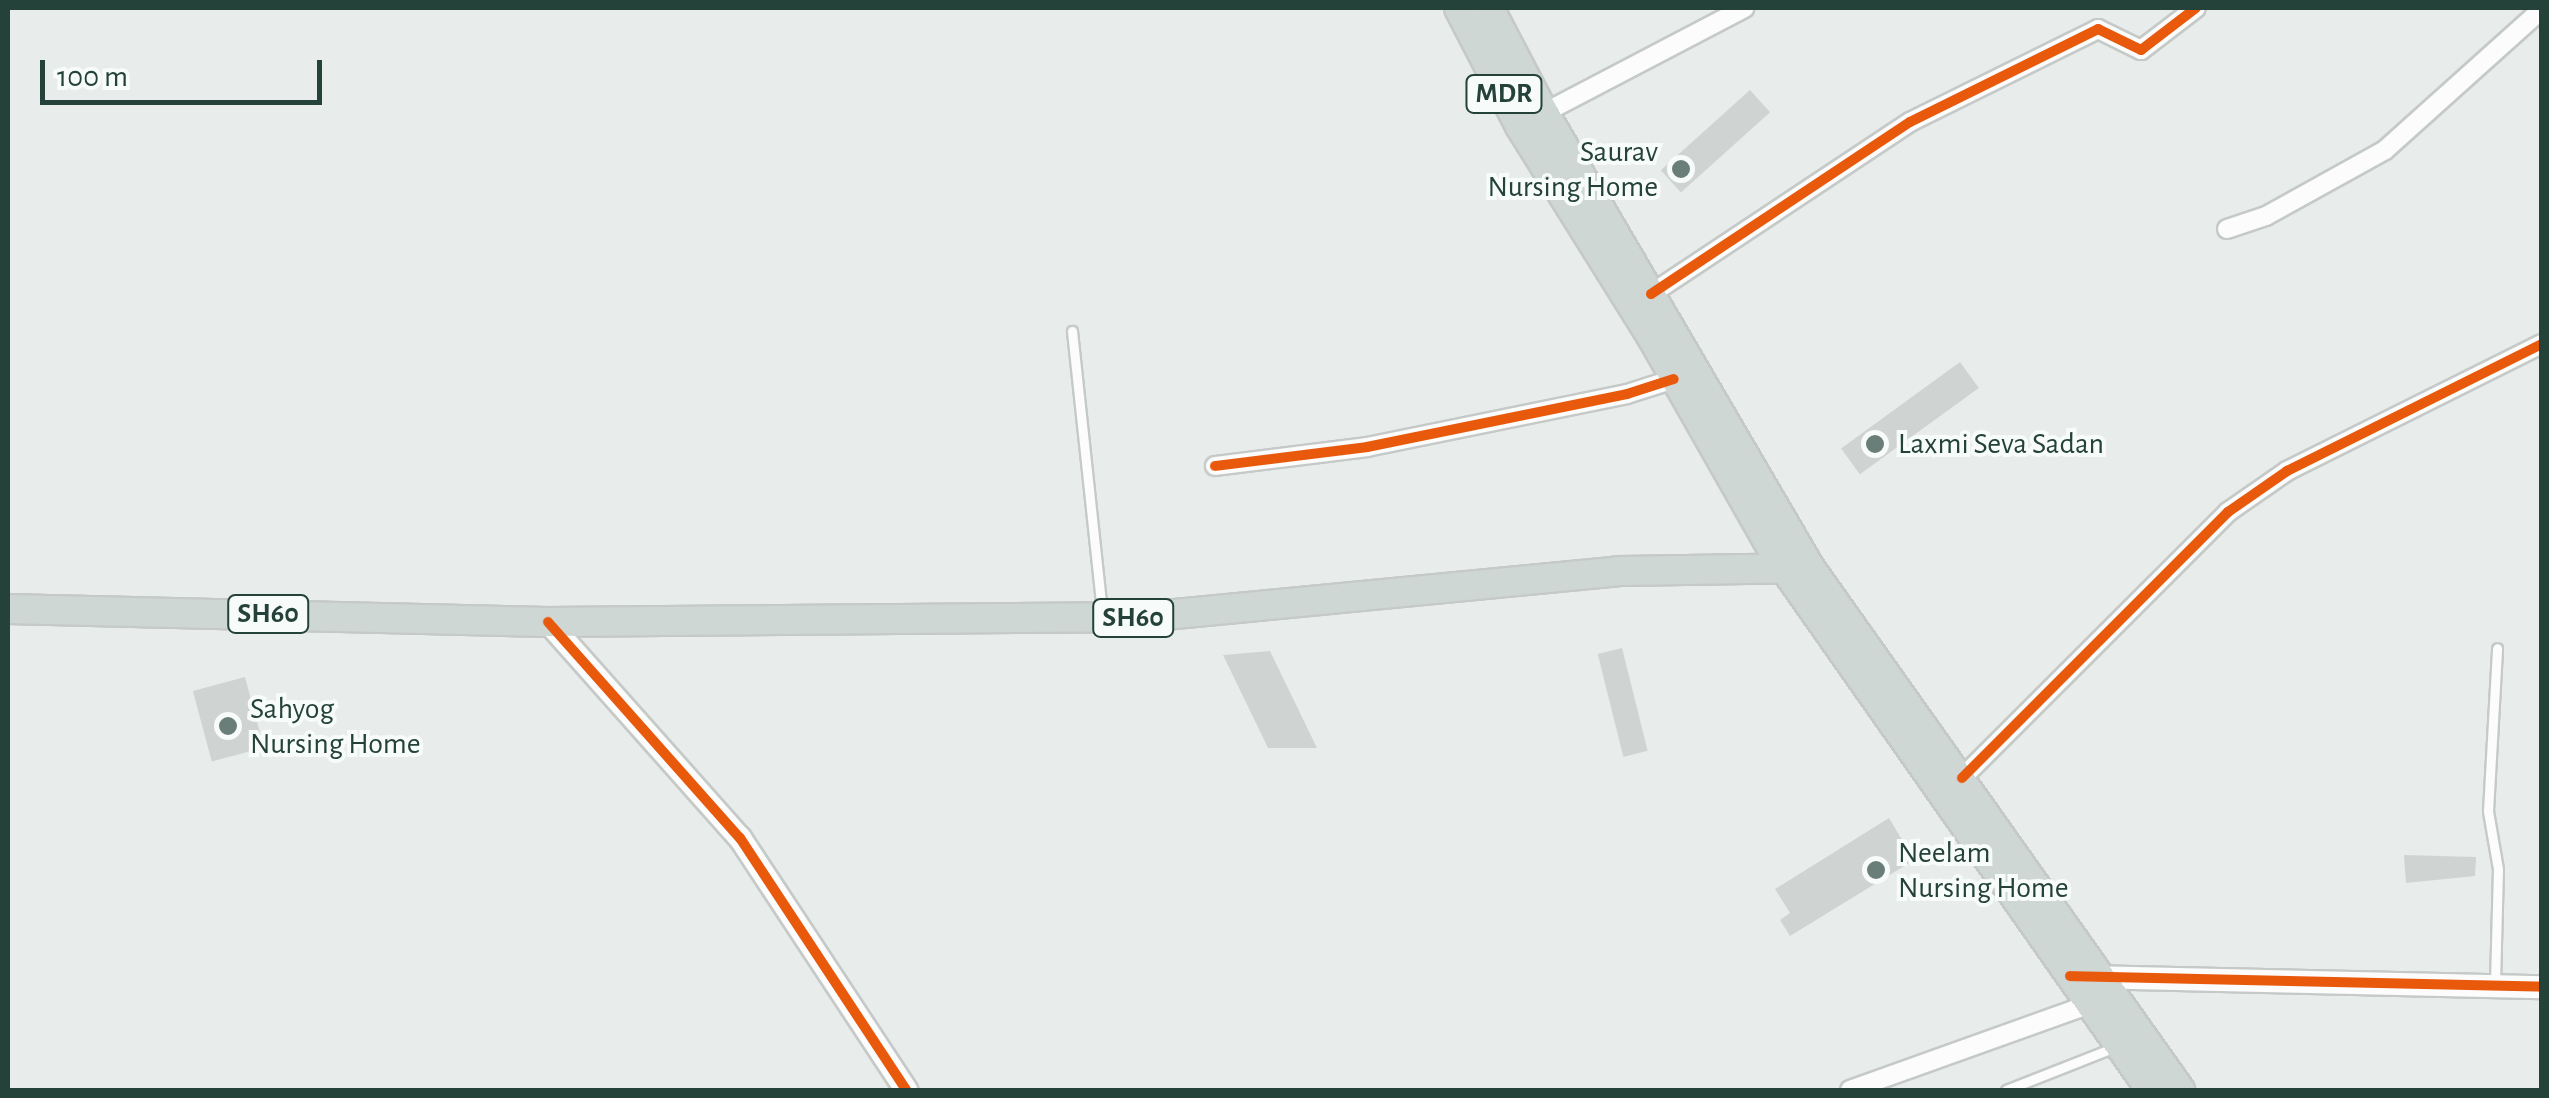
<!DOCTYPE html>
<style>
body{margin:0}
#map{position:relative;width:2549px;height:1098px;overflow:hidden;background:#e8edeb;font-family:"Alegreya Sans",sans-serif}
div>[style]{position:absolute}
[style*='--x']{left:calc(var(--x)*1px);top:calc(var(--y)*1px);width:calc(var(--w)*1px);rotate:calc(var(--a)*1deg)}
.building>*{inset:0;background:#cfd4d2;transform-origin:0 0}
.roads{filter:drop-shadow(2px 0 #c5cac8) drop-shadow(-2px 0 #c5cac8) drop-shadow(0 2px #c5cac8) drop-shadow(0 -2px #c5cac8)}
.service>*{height:9px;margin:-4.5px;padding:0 4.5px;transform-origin:4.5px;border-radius:4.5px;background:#fcfcfc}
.minor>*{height:18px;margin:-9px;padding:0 9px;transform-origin:9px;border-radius:9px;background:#fcfcfc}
.tertiary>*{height:22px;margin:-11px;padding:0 11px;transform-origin:11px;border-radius:11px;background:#fcfcfc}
.primary>*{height:28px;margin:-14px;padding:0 14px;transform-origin:14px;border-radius:14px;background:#cfd7d5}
.cycleway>*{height:10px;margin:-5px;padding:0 5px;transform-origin:5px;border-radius:5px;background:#e8590c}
.dots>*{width:28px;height:28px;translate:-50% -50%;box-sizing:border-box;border:5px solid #f7fbf9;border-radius:50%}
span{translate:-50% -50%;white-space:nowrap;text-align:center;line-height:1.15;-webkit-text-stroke:8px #f7fbf9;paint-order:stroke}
.shield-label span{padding:2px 8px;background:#f7fbf9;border:2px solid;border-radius:8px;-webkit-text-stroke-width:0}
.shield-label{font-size:28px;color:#24423a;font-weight:700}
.poi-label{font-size:30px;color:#24423a}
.right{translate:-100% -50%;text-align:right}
.left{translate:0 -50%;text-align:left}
.frame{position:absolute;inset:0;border:10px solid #24423a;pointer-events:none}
.scale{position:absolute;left:40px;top:60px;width:282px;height:45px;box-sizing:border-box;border:5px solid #24423a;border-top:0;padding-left:12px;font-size:30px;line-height:35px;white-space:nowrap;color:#24423a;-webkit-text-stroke:8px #f7fbf9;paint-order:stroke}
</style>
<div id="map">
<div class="building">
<i style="left:1750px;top:90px;width:30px;height:120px;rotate:48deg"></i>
<i style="left:1960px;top:362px;width:32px;height:147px;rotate:54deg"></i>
<i style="left:1622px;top:648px;width:106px;height:25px;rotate:76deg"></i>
<i style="clip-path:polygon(1270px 651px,1317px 748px,1268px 748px,1223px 655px)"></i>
<i style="left:245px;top:677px;width:73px;height:54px;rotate:75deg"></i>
<i style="clip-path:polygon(1889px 818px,1914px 860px,1790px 936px,1780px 920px,1790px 913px,1775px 889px)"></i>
<i style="clip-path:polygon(2404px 855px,2476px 857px,2475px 876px,2406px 883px)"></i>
</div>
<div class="roads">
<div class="service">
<i style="--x:1072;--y:331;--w:283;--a:83.9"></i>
<i style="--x:2495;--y:983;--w:114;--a:-88.5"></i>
<i style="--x:2498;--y:869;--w:59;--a:-99.8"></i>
<i style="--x:2488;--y:811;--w:163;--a:-86.8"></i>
<i style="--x:2006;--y:1090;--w:117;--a:-21.5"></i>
</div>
<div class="minor">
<i style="--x:1538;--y:116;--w:233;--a:-27.6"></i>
<i style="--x:2227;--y:229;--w:41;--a:-18.4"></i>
<i style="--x:2266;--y:216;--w:136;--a:-29"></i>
<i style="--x:2385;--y:150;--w:211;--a:-41.9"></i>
<i style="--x:1651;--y:294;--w:311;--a:-33.6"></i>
<i style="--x:1910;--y:122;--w:210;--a:-26.3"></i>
<i style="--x:2098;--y:29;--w:48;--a:26"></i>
<i style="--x:2141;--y:50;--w:69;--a:-37.4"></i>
<i style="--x:1215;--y:466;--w:153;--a:-7.1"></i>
<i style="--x:1367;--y:447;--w:265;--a:-11.5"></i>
<i style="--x:1627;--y:394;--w:49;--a:-17.7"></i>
<i style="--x:1962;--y:778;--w:376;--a:-45"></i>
<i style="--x:2228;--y:512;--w:72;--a:-34.8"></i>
<i style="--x:2287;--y:471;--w:285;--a:-26.5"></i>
<i style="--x:1850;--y:1090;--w:253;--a:-19.7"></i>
</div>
<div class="tertiary">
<i style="--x:548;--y:622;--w:289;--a:48.4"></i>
<i style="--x:740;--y:838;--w:302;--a:56.6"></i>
<i style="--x:2088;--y:977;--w:454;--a:1.3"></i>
</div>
<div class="primary">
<i style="--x:1459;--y:8;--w:133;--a:62.7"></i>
<i style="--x:1520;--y:126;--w:251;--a:58"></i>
<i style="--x:1653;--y:339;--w:253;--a:60.4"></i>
<i style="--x:1778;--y:559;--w:649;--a:54.91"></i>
<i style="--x:1489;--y:8;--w:119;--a:62.4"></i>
<i style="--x:1544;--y:113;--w:527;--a:59.69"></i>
<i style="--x:1810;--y:568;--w:640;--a:54.67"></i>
<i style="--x:8;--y:609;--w:540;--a:1.38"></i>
<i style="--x:548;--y:622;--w:596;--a:-0.48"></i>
<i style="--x:1144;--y:617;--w:476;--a:-5.5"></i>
<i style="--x:1618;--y:571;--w:192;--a:-0.9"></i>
</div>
</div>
<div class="cycleway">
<i style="--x:1651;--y:294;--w:311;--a:-33.6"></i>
<i style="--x:1910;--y:122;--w:210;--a:-26.3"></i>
<i style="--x:2098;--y:29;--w:48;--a:26"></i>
<i style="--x:2141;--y:50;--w:69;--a:-37.4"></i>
<i style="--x:1215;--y:466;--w:153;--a:-7.1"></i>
<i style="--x:1367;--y:447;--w:265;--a:-11.5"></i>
<i style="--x:1627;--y:394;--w:49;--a:-17.7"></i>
<i style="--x:548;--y:622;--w:289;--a:48.4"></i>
<i style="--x:740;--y:838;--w:302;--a:56.6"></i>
<i style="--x:1962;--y:778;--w:376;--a:-45"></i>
<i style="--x:2228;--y:512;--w:72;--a:-34.8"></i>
<i style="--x:2287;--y:471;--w:285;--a:-26.5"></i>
<i style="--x:2070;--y:976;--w:472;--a:1.3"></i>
</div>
<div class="dots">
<i style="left:1681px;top:169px;background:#697e78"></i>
<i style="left:1875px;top:444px;background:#697e78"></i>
<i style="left:228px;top:726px;background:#697e78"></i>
<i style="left:1876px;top:870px;background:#697e78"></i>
</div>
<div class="shield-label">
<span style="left:1504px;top:94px">MDR</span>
<span style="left:268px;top:614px">SH60</span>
<span style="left:1133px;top:618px">SH60</span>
</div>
<div class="poi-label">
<span class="right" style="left:1658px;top:169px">Saurav<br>Nursing Home</span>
<span class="left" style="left:1898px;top:444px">Laxmi Seva Sadan</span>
<span class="left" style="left:250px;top:726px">Sahyog<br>Nursing Home</span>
<span class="left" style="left:1898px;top:870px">Neelam<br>Nursing Home</span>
</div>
<div class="frame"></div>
<div class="scale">100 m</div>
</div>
